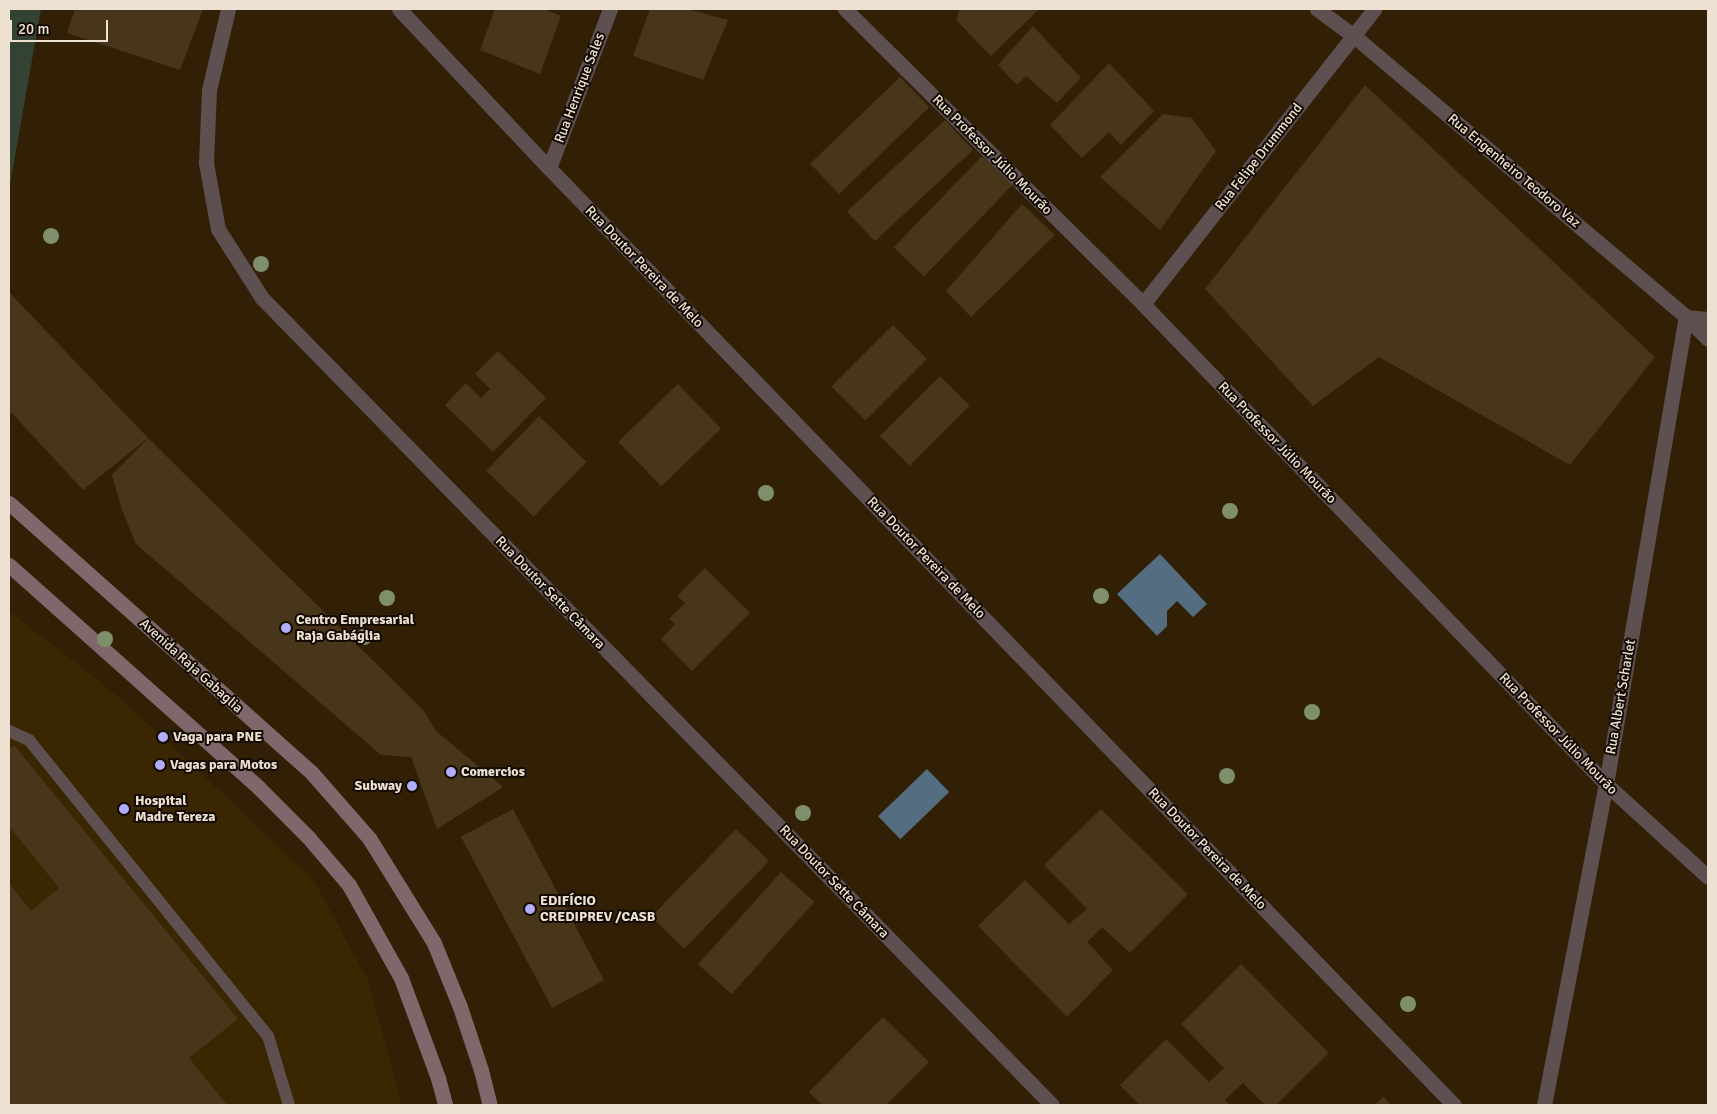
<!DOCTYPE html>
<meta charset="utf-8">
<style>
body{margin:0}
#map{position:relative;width:1717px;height:1114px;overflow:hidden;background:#312005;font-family:Signika,sans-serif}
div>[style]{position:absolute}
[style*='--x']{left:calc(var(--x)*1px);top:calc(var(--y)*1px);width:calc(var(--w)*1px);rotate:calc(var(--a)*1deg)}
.built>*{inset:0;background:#3b2602}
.green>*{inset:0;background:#334232}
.water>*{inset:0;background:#546d81;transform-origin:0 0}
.building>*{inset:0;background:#48361b;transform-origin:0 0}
.lane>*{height:12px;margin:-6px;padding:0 6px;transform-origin:6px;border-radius:6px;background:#5e4f51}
.street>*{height:15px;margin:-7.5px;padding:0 7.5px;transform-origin:7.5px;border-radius:7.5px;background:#5e4f51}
.secondary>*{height:15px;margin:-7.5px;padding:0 7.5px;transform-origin:7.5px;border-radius:7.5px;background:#7f686b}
.trees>*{width:16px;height:16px;margin:-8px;border-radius:50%;background:#808f6b}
.dots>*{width:14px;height:14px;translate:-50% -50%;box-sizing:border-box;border:2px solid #130b03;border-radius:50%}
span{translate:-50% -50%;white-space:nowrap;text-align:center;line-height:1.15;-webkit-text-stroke:4px #130b03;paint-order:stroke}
.street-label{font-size:14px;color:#ede2d2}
.poi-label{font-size:14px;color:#ede2d2;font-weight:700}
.left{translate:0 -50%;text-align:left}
.right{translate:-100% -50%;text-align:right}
.frame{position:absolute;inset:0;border:10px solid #ede2d2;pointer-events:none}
.scale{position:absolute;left:10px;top:20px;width:98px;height:22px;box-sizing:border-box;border:2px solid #ede2d2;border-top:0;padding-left:6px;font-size:15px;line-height:18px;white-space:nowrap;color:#ede2d2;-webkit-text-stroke:4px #130b03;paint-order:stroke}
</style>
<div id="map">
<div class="built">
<i style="clip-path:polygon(9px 611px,103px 684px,163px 737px,314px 881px,368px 980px,402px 1105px,9px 1105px)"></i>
</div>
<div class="green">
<i style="clip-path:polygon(9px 9px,41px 9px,9px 190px)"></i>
</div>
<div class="water">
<i style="clip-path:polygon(1160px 554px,1207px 604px,1193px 617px,1177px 601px,1167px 611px,1167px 626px,1157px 636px,1117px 594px)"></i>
<i style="left:927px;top:769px;width:32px;height:68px;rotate:46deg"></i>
</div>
<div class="building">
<i style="clip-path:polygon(75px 9px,203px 9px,180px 70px,67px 33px)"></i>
<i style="clip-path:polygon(495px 9px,543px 9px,561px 16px,540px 74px,480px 50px)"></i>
<i style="clip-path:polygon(650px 9px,687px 9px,728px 20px,703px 80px,633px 56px)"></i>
<i style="clip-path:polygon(960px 9px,1039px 9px,991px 56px,956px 20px)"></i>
<i style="clip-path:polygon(1033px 26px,1081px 78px,1057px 103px,1026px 76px,1017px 85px,998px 65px)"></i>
<i style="clip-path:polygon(1109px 63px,1154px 111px,1121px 145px,1109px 132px,1082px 158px,1050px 125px)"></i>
<i style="left:900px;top:77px;width:42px;height:125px;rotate:46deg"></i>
<i style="clip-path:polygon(1365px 85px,1655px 357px,1570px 465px,1379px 357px,1313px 406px,1205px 289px)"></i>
<i style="clip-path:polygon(1163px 114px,1192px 118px,1216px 151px,1160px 230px,1100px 177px)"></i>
<i style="left:945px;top:120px;width:41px;height:134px;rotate:47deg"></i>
<i style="left:982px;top:156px;width:42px;height:127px;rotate:44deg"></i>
<i style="clip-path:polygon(1022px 204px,1055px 235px,971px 317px,946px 291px)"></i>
<i style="clip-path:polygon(9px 292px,148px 438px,424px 711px,436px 731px,503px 787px,437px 829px,411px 757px,381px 755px,136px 544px,122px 510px,112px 475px,148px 438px,83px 490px,9px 410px)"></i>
<i style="left:893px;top:325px;width:48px;height:87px;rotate:45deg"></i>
<i style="clip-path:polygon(498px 351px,546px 398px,493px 452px,445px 405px,466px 383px,481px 398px,490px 389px,475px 374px)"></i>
<i style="left:940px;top:376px;width:42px;height:85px;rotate:45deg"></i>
<i style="left:678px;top:384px;width:62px;height:83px;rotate:46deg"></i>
<i style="left:539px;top:416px;width:66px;height:76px;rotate:44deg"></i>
<i style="clip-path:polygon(705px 568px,750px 613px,692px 671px,661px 639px,675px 624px,669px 619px,685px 603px,677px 596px)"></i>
<i style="clip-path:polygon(14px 745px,238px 1019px,189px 1058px,227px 1105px,9px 1105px,9px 883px,31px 911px,59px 888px,9px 826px,9px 749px)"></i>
<i style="left:513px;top:809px;width:194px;height:59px;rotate:62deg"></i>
<i style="clip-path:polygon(1101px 809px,1188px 894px,1130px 953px,1102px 927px,1087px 942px,1113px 970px,1067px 1017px,978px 926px,1025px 880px,1069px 924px,1087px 909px,1044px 865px)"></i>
<i style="left:736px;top:829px;width:46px;height:122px;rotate:44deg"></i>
<i style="left:781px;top:872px;width:45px;height:124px;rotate:42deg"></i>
<i style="clip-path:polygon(1241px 964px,1329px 1053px,1276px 1105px,1265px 1105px,1243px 1083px,1225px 1100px,1230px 1105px,1140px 1105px,1120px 1085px,1166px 1039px,1209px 1082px,1224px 1068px,1181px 1024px)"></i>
<i style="clip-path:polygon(883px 1017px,929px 1062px,886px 1105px,822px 1105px,809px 1092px)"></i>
<i style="clip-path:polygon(1383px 1097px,1391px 1105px,1375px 1105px)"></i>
</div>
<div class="lane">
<i style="--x:9;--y:731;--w:22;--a:24"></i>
<i style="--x:29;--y:740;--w:380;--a:51.1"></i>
<i style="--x:268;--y:1036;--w:72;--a:73.1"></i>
</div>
<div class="street">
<i style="--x:228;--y:9;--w:83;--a:103.2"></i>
<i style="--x:209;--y:90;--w:73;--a:92.4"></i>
<i style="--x:206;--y:163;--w:67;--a:79.7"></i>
<i style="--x:218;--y:229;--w:82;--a:57.5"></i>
<i style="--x:262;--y:298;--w:1129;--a:45.61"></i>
<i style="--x:399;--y:9;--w:219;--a:46.7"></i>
<i style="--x:549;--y:168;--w:1303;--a:46"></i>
<i style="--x:845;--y:9;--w:419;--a:44.7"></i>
<i style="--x:1143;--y:304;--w:667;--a:46.03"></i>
<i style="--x:1606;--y:784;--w:138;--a:42.4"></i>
<i style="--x:1317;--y:9;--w:46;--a:36.1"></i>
<i style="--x:1354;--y:36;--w:435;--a:40.2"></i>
<i style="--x:1686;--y:317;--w:31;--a:45"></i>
<i style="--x:549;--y:168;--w:170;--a:-69"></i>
<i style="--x:1143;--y:304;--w:375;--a:-51.9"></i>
<i style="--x:1686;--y:317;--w:22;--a:5"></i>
<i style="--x:1544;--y:1105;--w:327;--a:-79.1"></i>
<i style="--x:1606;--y:784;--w:474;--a:-80.3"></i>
</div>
<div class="secondary">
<i style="--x:9;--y:503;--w:404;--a:41.7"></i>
<i style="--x:311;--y:772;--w:88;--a:48.7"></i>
<i style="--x:369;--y:838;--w:123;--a:58.2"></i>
<i style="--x:434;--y:943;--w:69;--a:67.9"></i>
<i style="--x:460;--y:1007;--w:66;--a:71.6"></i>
<i style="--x:481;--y:1070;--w:36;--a:76"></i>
<i style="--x:9;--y:565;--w:334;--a:41.7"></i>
<i style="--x:258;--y:787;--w:71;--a:45"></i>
<i style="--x:308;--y:837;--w:63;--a:49.5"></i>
<i style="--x:349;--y:885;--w:107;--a:60.8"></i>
<i style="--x:401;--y:978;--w:107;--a:69.7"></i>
<i style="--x:438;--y:1078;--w:28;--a:75"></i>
</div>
<div class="trees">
<i style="left:51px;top:236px"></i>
<i style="left:261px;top:264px"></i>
<i style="left:766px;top:493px"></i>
<i style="left:1230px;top:511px"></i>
<i style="left:1101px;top:596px"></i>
<i style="left:387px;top:598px"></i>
<i style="left:364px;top:637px"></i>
<i style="left:105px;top:639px"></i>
<i style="left:1312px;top:712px"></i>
<i style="left:1227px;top:776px"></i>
<i style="left:803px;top:813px"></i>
<i style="left:1408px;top:1004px"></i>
</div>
<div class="dots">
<i style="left:286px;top:628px;background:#b1adfa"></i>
<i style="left:163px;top:737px;background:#b1adfa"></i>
<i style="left:160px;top:765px;background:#b1adfa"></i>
<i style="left:451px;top:772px;background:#b1adfa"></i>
<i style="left:412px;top:786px;background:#b1adfa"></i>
<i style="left:124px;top:809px;background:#b1adfa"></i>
<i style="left:530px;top:909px;background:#b1adfa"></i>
</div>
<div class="street-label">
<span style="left:580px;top:88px;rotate:-69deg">Rua Henrique Sales</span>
<span style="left:992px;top:155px;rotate:45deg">Rua Professor Júlio Mourão</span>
<span style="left:1259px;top:157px;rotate:-52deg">Rua Felipe Drummond</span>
<span style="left:1514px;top:171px;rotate:40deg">Rua Engenheiro Teodoro Vaz</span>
<span style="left:644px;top:267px;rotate:46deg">Rua Doutor Pereira de Melo</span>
<span style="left:1277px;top:443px;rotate:46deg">Rua Professor Júlio Mourão</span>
<span style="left:926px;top:558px;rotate:46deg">Rua Doutor Pereira de Melo</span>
<span style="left:550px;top:593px;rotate:46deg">Rua Doutor Sette Câmara</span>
<span style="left:191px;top:666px;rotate:42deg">Avenida Raja Gabaglia</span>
<span style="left:1621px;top:697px;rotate:-80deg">Rua Albert Scharlet</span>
<span style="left:1558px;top:734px;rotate:46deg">Rua Professor Júlio Mourão</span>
<span style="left:1207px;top:849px;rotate:46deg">Rua Doutor Pereira de Melo</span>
<span style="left:834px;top:882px;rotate:46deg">Rua Doutor Sette Câmara</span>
</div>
<div class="poi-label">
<span class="left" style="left:296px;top:628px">Centro Empresarial<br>Raja Gabáglia</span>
<span class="left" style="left:173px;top:737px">Vaga para PNE</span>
<span class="left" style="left:170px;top:765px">Vagas para Motos</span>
<span class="left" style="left:461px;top:772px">Comercios</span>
<span class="right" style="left:402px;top:786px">Subway</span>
<span class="left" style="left:135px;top:809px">Hospital<br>Madre Tereza</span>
<span class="left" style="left:540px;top:909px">EDIFÍCIO<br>CREDIPREV /CASB</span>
</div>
<div class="frame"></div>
<div class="scale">20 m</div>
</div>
